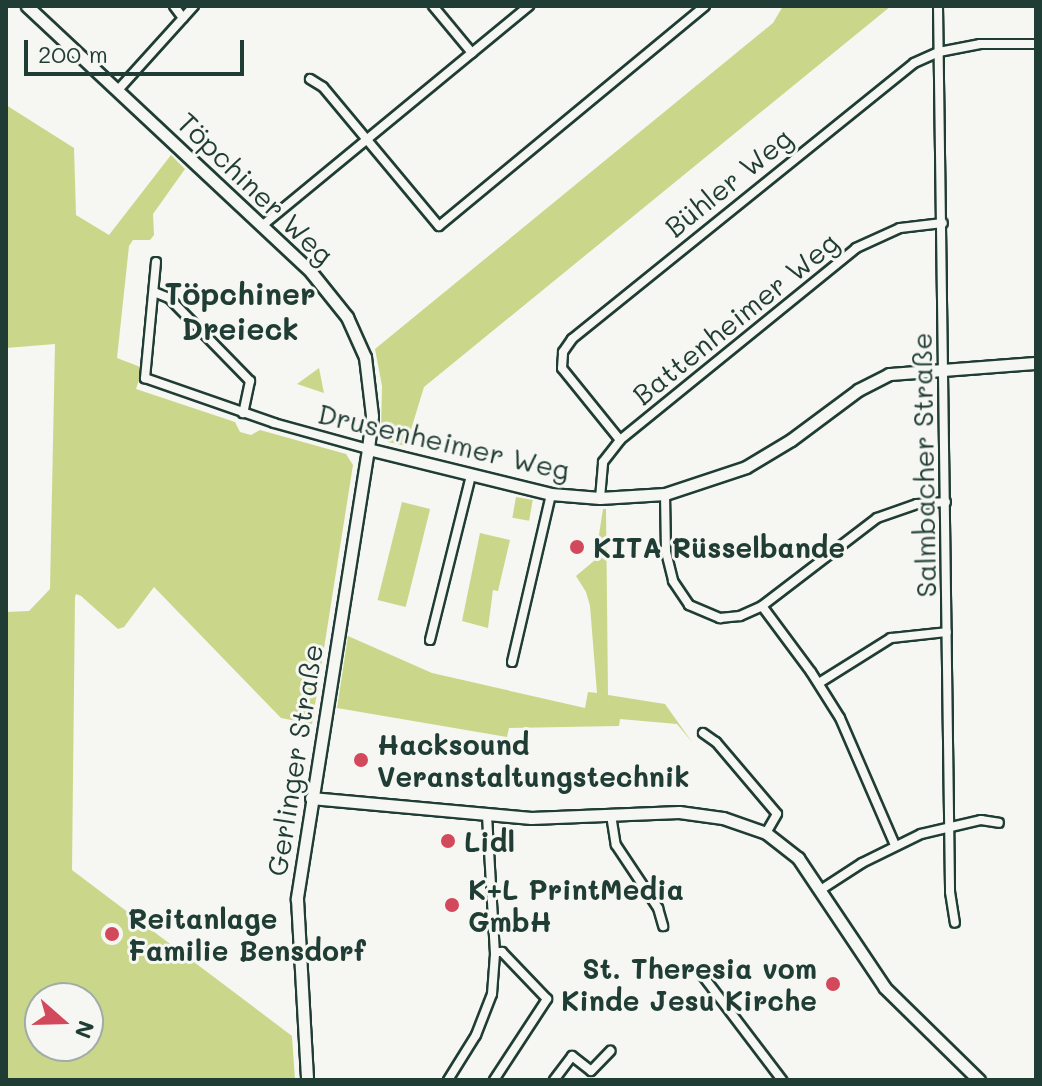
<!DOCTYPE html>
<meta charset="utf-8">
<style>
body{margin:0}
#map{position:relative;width:1042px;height:1086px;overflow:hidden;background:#f6f6f2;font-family:Mali,sans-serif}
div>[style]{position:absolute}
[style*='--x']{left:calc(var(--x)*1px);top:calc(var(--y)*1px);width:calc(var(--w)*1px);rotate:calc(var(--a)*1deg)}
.green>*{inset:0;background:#cad78a;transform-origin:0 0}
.roads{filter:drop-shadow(2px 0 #1f3d34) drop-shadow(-2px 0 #1f3d34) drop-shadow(0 2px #1f3d34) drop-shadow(0 -2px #1f3d34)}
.minor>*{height:8px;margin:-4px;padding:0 4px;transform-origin:4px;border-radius:4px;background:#f6f6f2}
.tertiary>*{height:11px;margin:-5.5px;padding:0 5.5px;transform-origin:5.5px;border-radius:5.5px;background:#f6f6f2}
.dots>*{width:22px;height:22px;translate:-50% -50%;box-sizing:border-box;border:4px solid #f6f6f2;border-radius:50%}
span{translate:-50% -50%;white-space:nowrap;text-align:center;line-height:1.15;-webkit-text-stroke:6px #f6f6f2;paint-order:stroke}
.street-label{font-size:28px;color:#1f3d34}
.poi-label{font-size:28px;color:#1f3d34;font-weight:700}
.left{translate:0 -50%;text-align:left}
.right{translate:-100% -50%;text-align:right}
.neighbourhood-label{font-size:30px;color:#1f3d34;font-weight:700}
.frame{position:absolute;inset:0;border:8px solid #1f3d34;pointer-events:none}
.north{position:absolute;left:24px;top:982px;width:80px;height:80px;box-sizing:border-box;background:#f6f6f2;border:2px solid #a0aca6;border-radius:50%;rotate:110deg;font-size:22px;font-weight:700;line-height:32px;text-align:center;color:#1f3d34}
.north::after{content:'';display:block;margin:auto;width:28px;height:36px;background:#d1495b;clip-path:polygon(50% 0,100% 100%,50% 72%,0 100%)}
.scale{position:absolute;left:24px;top:40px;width:220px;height:36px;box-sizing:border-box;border:4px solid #1f3d34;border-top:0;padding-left:10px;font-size:24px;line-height:28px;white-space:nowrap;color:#1f3d34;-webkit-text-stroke:6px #f6f6f2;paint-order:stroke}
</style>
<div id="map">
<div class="green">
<i style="clip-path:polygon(783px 6px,891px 6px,424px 387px,406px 446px,388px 442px,381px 430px,382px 386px,375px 349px,773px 23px)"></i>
<i style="clip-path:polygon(evenodd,6px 105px,74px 148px,76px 215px,109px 235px,171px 155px,185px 169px,153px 214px,154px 235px,150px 240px,133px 240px,129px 246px,117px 358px,143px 368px,136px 389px,235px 422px,240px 432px,251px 435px,260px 430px,346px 454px,353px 465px,312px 724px,281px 718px,154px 587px,124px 627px,118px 629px,81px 596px,76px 594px,75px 597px,72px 870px,292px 1036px,295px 1080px,6px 1080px,6px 612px,29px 611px,50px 589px,55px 344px,6px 348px,6px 105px,40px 998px,88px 998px,88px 1046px,40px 1046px,40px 998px)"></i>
<i style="clip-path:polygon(319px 368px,324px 393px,297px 384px)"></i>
<i style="left:516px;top:497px;width:17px;height:21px;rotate:10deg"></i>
<i style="left:402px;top:502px;width:29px;height:101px;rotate:14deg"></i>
<i style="clip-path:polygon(603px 509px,606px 509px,608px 695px,665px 704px,692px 742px,677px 724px,620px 719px,619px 726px,509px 728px,507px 737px,337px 708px,348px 636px,432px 673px,585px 708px,588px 692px,597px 693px,590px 606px,586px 592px,576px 576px,595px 560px)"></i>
<i style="clip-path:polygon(480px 533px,510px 540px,498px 591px,493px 590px,488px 628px,462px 621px)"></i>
</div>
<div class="roads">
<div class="minor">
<i style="--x:174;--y:6;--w:15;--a:53"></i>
<i style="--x:433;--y:6;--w:61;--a:50.3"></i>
<i style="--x:938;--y:6;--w:886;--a:89.22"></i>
<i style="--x:950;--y:892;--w:31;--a:81"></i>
<i style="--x:310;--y:79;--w:15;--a:32"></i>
<i style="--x:323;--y:87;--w:181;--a:50.2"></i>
<i style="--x:439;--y:226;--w:345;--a:-39.6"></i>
<i style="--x:118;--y:90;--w:113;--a:-47.9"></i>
<i style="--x:263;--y:225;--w:345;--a:-39.5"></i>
<i style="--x:156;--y:262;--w:117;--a:95.4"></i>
<i style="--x:145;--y:378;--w:137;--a:19.2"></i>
<i style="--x:274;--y:423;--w:98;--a:15.5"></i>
<i style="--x:154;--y:292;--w:16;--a:22"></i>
<i style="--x:169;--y:298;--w:116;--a:45.7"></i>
<i style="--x:250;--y:381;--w:33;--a:102"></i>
<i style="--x:620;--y:440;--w:92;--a:-128.9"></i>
<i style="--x:562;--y:368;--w:16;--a:-86"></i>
<i style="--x:563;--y:352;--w:16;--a:-55"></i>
<i style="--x:572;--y:339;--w:439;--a:-38.9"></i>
<i style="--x:914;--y:63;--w:27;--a:-24"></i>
<i style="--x:939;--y:52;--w:42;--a:-11"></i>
<i style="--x:980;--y:44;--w:56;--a:0"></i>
<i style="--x:665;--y:494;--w:58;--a:89"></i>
<i style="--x:666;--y:552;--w:30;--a:76"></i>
<i style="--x:673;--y:581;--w:29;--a:56"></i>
<i style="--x:689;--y:605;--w:34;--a:23"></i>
<i style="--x:720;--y:618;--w:20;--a:-6"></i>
<i style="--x:740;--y:616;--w:24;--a:-24"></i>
<i style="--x:762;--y:606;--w:145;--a:-37.4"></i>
<i style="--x:877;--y:518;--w:42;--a:-19.3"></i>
<i style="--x:917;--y:504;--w:29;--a:-4"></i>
<i style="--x:600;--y:498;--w:36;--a:-85"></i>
<i style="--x:603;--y:462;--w:28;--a:-52"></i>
<i style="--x:620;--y:440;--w:304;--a:-39.1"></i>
<i style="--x:856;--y:248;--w:48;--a:-24.4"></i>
<i style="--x:900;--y:228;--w:43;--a:-6.6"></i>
<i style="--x:762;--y:606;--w:82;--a:53.4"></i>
<i style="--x:811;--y:672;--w:54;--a:57.8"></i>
<i style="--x:840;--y:718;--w:138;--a:66.6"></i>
<i style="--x:430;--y:640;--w:170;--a:-76"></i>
<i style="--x:512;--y:662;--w:172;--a:-76.9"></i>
<i style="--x:819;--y:683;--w:85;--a:-32"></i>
<i style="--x:891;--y:638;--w:56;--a:-6.1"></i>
<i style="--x:703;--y:733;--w:16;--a:35"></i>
<i style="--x:716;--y:742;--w:94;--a:49.7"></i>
<i style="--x:777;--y:814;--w:22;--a:120"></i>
<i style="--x:611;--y:815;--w:30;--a:81"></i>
<i style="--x:616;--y:845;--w:76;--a:56.3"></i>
<i style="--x:658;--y:908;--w:19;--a:74"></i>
<i style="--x:822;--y:889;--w:48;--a:-33"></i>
<i style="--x:862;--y:863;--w:66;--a:-26.2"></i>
<i style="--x:921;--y:834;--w:62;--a:-13.1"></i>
<i style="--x:981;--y:820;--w:18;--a:9"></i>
<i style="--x:700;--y:972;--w:136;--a:52.8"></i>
<i style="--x:448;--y:1080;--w:53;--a:-58.1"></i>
<i style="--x:476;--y:1035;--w:44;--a:-68.7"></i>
<i style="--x:492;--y:994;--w:40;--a:-85.7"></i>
<i style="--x:495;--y:954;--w:138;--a:-93.3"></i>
<i style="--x:494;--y:1080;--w:97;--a:-56.8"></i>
<i style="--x:547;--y:999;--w:65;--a:-133.8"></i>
<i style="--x:502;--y:952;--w:7;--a:180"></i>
<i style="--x:554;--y:1080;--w:30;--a:-53"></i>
<i style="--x:572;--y:1056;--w:24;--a:38"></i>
<i style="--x:591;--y:1071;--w:28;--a:-46"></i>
</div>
<div class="tertiary">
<i style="--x:27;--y:6;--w:389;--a:43.1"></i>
<i style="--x:311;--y:272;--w:58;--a:51.3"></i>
<i style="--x:347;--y:317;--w:44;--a:65.8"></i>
<i style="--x:365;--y:357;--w:59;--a:83.2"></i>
<i style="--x:372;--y:416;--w:33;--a:97"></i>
<i style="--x:368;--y:449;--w:456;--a:99"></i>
<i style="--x:297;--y:899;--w:181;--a:86.8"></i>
<i style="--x:368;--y:449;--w:188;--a:13.8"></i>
<i style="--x:551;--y:494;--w:49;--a:4.7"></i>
<i style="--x:600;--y:498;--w:65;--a:-3.5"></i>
<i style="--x:665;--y:494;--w:85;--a:-18.4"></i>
<i style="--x:746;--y:467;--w:52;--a:-31"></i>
<i style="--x:791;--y:440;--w:84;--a:-36.7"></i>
<i style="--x:858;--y:390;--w:35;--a:-27"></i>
<i style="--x:889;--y:374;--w:147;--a:-4.3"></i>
<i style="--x:311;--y:798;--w:221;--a:5.2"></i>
<i style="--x:531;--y:818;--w:148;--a:-2.3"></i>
<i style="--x:679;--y:812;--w:44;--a:7.8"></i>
<i style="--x:723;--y:818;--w:46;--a:19.2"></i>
<i style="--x:766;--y:833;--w:41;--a:38"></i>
<i style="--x:798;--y:858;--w:156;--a:56.2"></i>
<i style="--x:885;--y:988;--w:132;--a:44.4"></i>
</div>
</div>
<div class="dots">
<i style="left:577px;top:547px;background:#d1495b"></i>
<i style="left:361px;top:760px;background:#d1495b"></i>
<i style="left:448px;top:841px;background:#d1495b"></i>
<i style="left:452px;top:905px;background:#d1495b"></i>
<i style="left:112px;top:934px;background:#d1495b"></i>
<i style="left:833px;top:984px;background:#d1495b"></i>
</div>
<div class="street-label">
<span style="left:728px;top:182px;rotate:-39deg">Bühler Weg</span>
<span style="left:256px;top:188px;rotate:44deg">Töpchiner Weg</span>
<span style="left:735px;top:318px;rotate:-39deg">Battenheimer Weg</span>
<span style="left:444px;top:441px;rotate:13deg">Drusenheimer Weg</span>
<span style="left:923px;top:465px;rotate:-91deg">Salmbacher Straße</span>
<span style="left:294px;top:760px;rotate:-81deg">Gerlinger Straße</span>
</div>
<div class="poi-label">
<span class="left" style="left:593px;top:547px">KITA Rüsselbande</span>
<span class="left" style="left:377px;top:760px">Hacksound<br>Veranstaltungstechnik</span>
<span class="left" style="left:464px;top:841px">Lidl</span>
<span class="left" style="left:468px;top:905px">K+L PrintMedia<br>GmbH</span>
<span class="left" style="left:128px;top:934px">Reitanlage<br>Familie Bensdorf</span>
<span class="right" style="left:817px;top:984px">St. Theresia vom<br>Kinde Jesu Kirche</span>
</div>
<div class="neighbourhood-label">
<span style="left:240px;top:310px">Töpchiner<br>Dreieck</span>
</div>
<div class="frame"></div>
<div class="north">N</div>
<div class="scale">200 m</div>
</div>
